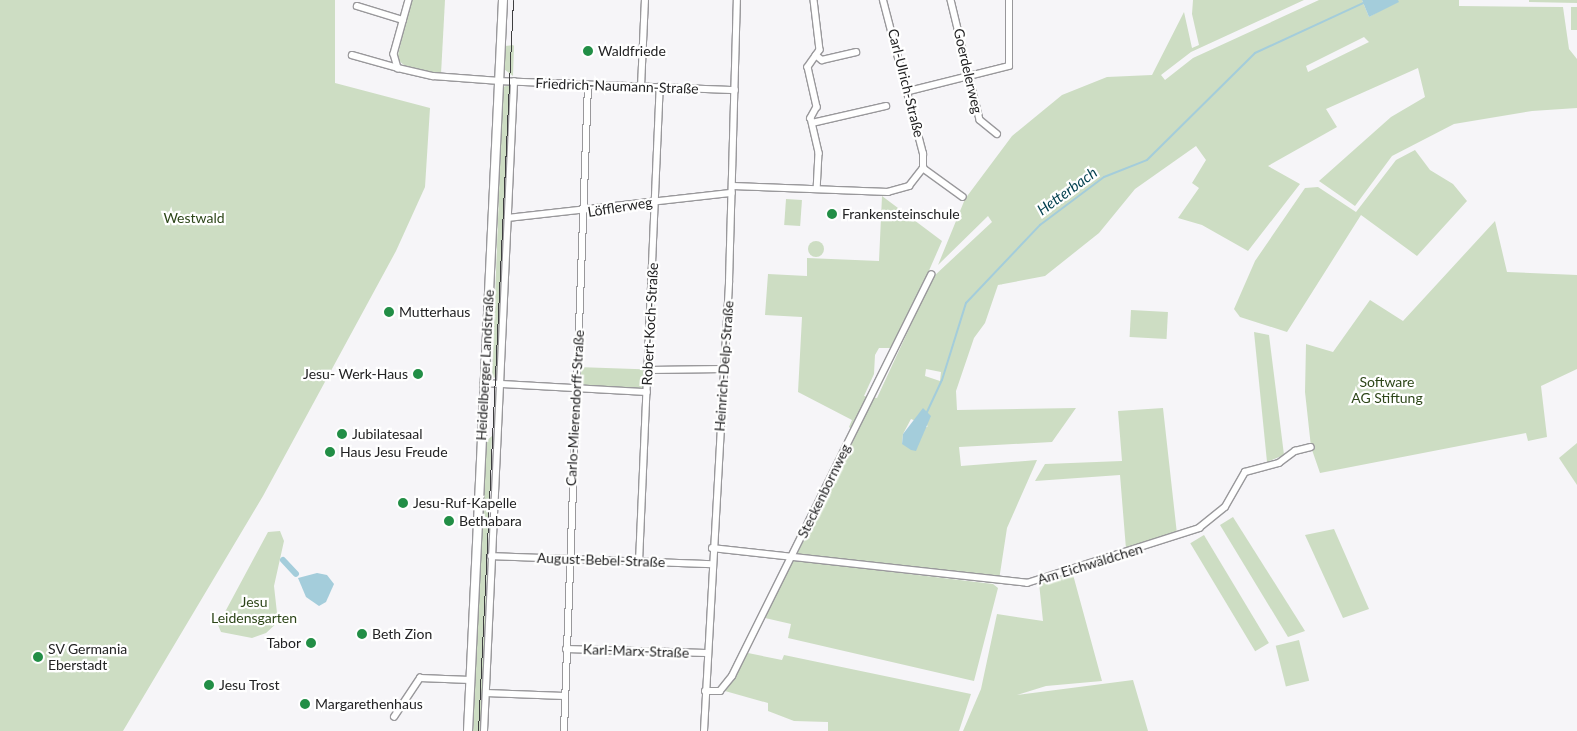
<!DOCTYPE html>
<meta charset="utf-8">
<style>
body{margin:0}
#map{position:relative;width:1577px;height:731px;overflow:hidden;background:#f6f5f8;font-family:Lato,sans-serif}
div>[style]{position:absolute}
[style*='--x']{left:calc(var(--x)*1px);top:calc(var(--y)*1px);width:calc(var(--w)*1px);rotate:calc(var(--a)*1deg)}
.green>*{inset:0;background:#cdddc3;transform-origin:0 0}
.round{border-radius:50%}
.water>*{inset:0;background:#a4cddb}
.stream>*{height:2px;margin:-1px;padding:0 1px;transform-origin:1px;border-radius:1px;background:#a4cddb}
.canal>*{height:6px;margin:-3px;padding:0 3px;transform-origin:3px;border-radius:3px;background:#a4cddb}
.roads{filter:drop-shadow(1px 0 #99989b) drop-shadow(-1px 0 #99989b) drop-shadow(0 1px #99989b) drop-shadow(0 -1px #99989b)}
.minor>*{height:5.5px;margin:-2.75px;padding:0 2.75px;transform-origin:2.75px;border-radius:2.75px;background:#fff}
.tertiary>*{height:8px;margin:-4px;padding:0 4px;transform-origin:4px;border-radius:4px;background:#fff}
.tram>*{height:1px;margin:-0.5px;padding:0 0.5px;transform-origin:0.5px;border-radius:0.5px;background:#3f3f41}
.dots>*{width:14px;height:14px;translate:-50% -50%;box-sizing:border-box;border:2px solid #fff;border-radius:50%}
span{translate:-50% -50%;white-space:nowrap;text-align:center;line-height:1.15;-webkit-text-stroke:4.5px #fff;paint-order:stroke}
.poi-label{font-size:14px;color:#232324}
.left{translate:0 -50%;text-align:left}
.right{translate:-100% -50%;text-align:right}
.street-label{font-size:14px;color:#232324}
.park-label{font-size:14px;color:#2d4619}
.water-label{font-size:15px;color:#013f4e;font-style:italic}
</style>
<div id="map">
<div class="green">
<i style="clip-path:polygon(0 0,335px 0,335px 83px,430px 108px,425px 187px,396px 251px,263px 496px,123px 731px,0 731px)"></i>
<i style="clip-path:polygon(411px 0,445px 0,441px 74px,405px 66px,397px 59px)"></i>
<i style="clip-path:polygon(evenodd,1193px 0,1304px 0,1191px 52px,1161px 75px,1165px 80px,1193px 58px,1319px 0,1362px 0,1369px 17px,1398px 0,1459px 0,1459px 6px,1563px 7px,1569px 49px,1577px 59px,1577px 108px,1532px 111px,1454px 124px,1392px 156px,1355px 206px,1319px 181px,1391px 117px,1425px 97px,1418px 68px,1326px 109px,1337px 127px,1268px 166px,1300px 184px,1248px 251px,1202px 225px,1178px 218px,1199px 188px,1192px 183px,1206px 160px,1196px 146px,1135px 189px,1099px 233px,1045px 276px,998px 285px,985px 323px,974px 338px,956px 391px,957px 410px,1076px 408px,1052px 442px,959px 447px,961px 466px,1037px 460px,1007px 528px,999px 580px,796px 556px,857px 433px,849px 427px,852px 420px,798px 392px,802px 317px,765px 315px,768px 274px,807px 276px,807px 258px,879px 261px,882px 196px,942px 241px,895px 348px,879px 348px,875px 355px,874px 374px,864px 396px,877px 398px,933px 277px,992px 222px,988px 216px,938px 265px,965px 199px,1012px 136px,1062px 95px,1107px 77px,1152px 75px,1184px 12px,1192px 48px,1199px 45px,1192px 14px,1193px 0,1364px 37px,1369px 42px,1308px 72px,1306px 66px,1364px 37px,1193px 0,926px 369px,941px 372px,940px 381px,925px 376px,926px 369px,1193px 0,911px 419px,928px 426px,902px 444px,903px 434px,911px 419px)"></i>
<i style="clip-path:polygon(1529px 0,1577px 0,1577px 3px,1529px 2px)"></i>
<i style="left:1571px;top:7px;width:6px;height:23px"></i>
<i style="clip-path:polygon(513px 45px,514px 46px,513px 76px,504px 69px,505px 46px)"></i>
<i style="clip-path:polygon(511px 84px,497px 377px,492px 378px,503px 87px)"></i>
<i style="clip-path:polygon(1415px 150px,1430px 170px,1453px 184px,1467px 201px,1417px 256px,1361px 215px,1287px 332px,1240px 317px,1234px 309px,1255px 261px,1305px 188px,1318px 187px,1356px 212px,1396px 160px)"></i>
<i style="left:786px;top:199px;width:16px;height:26px;rotate:4deg"></i>
<i style="clip-path:polygon(1495px 221px,1507px 272px,1577px 275px,1577px 369px,1541px 386px,1547px 437px,1528px 441px,1526px 433px,1320px 473px,1311px 447px,1305px 392px,1306px 344px,1333px 352px,1370px 300px,1403px 321px)"></i>
<i class="round" style="left:808px;top:241px;width:16px;height:16px"></i>
<i style="left:1131px;top:310px;width:37px;height:27px;rotate:3deg"></i>
<i style="clip-path:polygon(1254px 332px,1269px 335px,1284px 455px,1267px 462px)"></i>
<i style="left:577px;top:367px;width:72px;height:22px;rotate:2deg"></i>
<i style="clip-path:polygon(1163px 408px,1177px 534px,1126px 549px,1120px 475px,1035px 481px,1045px 464px,1122px 461px,1118px 411px)"></i>
<i style="clip-path:polygon(492px 436px,481px 731px,473px 731px,486px 441px)"></i>
<i style="clip-path:polygon(1577px 443px,1577px 485px,1559px 458px)"></i>
<i style="clip-path:polygon(1233px 517px,1305px 631px,1288px 637px,1220px 525px)"></i>
<i style="clip-path:polygon(1334px 529px,1369px 609px,1343px 618px,1305px 535px)"></i>
<i style="clip-path:polygon(280px 531px,284px 541px,274px 586px,278px 622px,266px 633px,252px 638px,221px 632px,218px 625px,268px 532px)"></i>
<i style="left:1204px;top:535px;width:126px;height:16px;rotate:59deg"></i>
<i style="clip-path:polygon(793px 560px,993px 584px,998px 588px,974px 681px,788px 638px,791px 624px,765px 618px)"></i>
<i style="clip-path:polygon(1072px 571px,1102px 681px,1046px 686px,1017px 695px,1133px 680px,1148px 731px,963px 731px,981px 689px,997px 614px,1043px 621px,1039px 583px)"></i>
<i style="left:1299px;top:640px;width:42px;height:24px;rotate:76deg"></i>
<i style="clip-path:polygon(748px 653px,782px 660px,784px 655px,971px 694px,959px 731px,828px 731px,828px 722px,794px 721px,768px 711px,768px 703px,725px 691px)"></i>
</div>
<div class="water">
<i style="clip-path:polygon(1362px 0,1398px 0,1399px 2px,1369px 17px)"></i>
<i style="clip-path:polygon(923px 408px,931px 416px,916px 451px,911px 450px,902px 444px,903px 434px)"></i>
<i style="clip-path:polygon(317px 573px,327px 575px,334px 584px,326px 602px,319px 606px,306px 597px,298px 578px)"></i>
</div>
<div class="stream">
<i style="--x:927;--y:412;--w:35;--a:-65"></i>
<i style="--x:942;--y:380;--w:81;--a:-72.7"></i>
<i style="--x:966;--y:303;--w:108;--a:-46.5"></i>
<i style="--x:1040;--y:225;--w:80;--a:-36.9"></i>
<i style="--x:1104;--y:177;--w:46;--a:-21.6"></i>
<i style="--x:1147;--y:160;--w:152;--a:-44.7"></i>
<i style="--x:1255;--y:53;--w:119;--a:-24.8"></i>
</div>
<div class="canal">
<i style="--x:283;--y:560;--w:19;--a:47"></i>
</div>
<div class="roads">
<div class="minor">
<i style="--x:409;--y:0;--w:56;--a:105.5"></i>
<i style="--x:394;--y:54;--w:15;--a:74"></i>
<i style="--x:398;--y:68;--w:36;--a:13"></i>
<i style="--x:433;--y:76;--w:67;--a:4.3"></i>
<i style="--x:500;--y:81;--w:235;--a:2.2"></i>
<i style="--x:814;--y:0;--w:50;--a:83.2"></i>
<i style="--x:820;--y:50;--w:21;--a:125"></i>
<i style="--x:808;--y:67;--w:41;--a:77.3"></i>
<i style="--x:817;--y:107;--w:13;--a:119"></i>
<i style="--x:811;--y:118;--w:36;--a:77"></i>
<i style="--x:819;--y:153;--w:35;--a:93"></i>
<i style="--x:951;--y:0;--w:123;--a:76.4"></i>
<i style="--x:980;--y:120;--w:22;--a:39"></i>
<i style="--x:357;--y:6;--w:48;--a:16.9"></i>
<i style="--x:352;--y:55;--w:48;--a:15.8"></i>
<i style="--x:816;--y:55;--w:8;--a:40"></i>
<i style="--x:822;--y:60;--w:35;--a:-13"></i>
<i style="--x:641;--y:87;--w:87;--a:-87.4"></i>
<i style="--x:909;--y:91;--w:103;--a:-14"></i>
<i style="--x:1009;--y:66;--w:66;--a:-90"></i>
<i style="--x:812;--y:123;--w:76;--a:-12.9"></i>
<i style="--x:923;--y:168;--w:49;--a:35.9"></i>
<i style="--x:733;--y:186;--w:155;--a:2.2"></i>
<i style="--x:888;--y:192;--w:22;--a:-16"></i>
<i style="--x:909;--y:186;--w:23;--a:-52"></i>
<i style="--x:923;--y:168;--w:14;--a:-90"></i>
<i style="--x:923;--y:154;--w:159;--a:-104.6"></i>
<i style="--x:508;--y:218;--w:225;--a:-6.4"></i>
<i style="--x:649;--y:370;--w:75;--a:-0.8"></i>
<i style="--x:484;--y:383;--w:163;--a:3.2"></i>
<i style="--x:712;--y:548;--w:317;--a:6.3"></i>
<i style="--x:1027;--y:583;--w:181;--a:-17.7"></i>
<i style="--x:1199;--y:528;--w:33;--a:-39"></i>
<i style="--x:1225;--y:507;--w:40;--a:-60.3"></i>
<i style="--x:1245;--y:472;--w:35;--a:-15"></i>
<i style="--x:1279;--y:463;--w:20;--a:-37"></i>
<i style="--x:1295;--y:451;--w:16;--a:-14"></i>
<i style="--x:491;--y:556;--w:219;--a:2.1"></i>
<i style="--x:639;--y:562;--w:475;--a:-87.5"></i>
<i style="--x:566;--y:649;--w:140;--a:1.6"></i>
<i style="--x:705;--y:691;--w:15;--a:0"></i>
<i style="--x:720;--y:691;--w:19;--a:-51"></i>
<i style="--x:732;--y:676;--w:448;--a:-63.6"></i>
<i style="--x:486;--y:693;--w:78;--a:2.2"></i>
<i style="--x:394;--y:717;--w:47;--a:-56.3"></i>
<i style="--x:420;--y:678;--w:50;--a:2.3"></i>
<i style="--x:484;--y:731;--w:650;--a:-87.35"></i>
<i style="--x:564;--y:731;--w:646;--a:-87.87"></i>
<i style="--x:704;--y:731;--w:450;--a:-86.8"></i>
<i style="--x:729;--y:282;--w:282;--a:-88.4"></i>
</div>
<div class="tertiary">
<i style="--x:468;--y:731;--w:732;--a:-87.26"></i>
</div>
</div>
<div class="tram">
<i style="--x:478;--y:731;--w:732;--a:-87.26"></i>
</div>
<div class="dots">
<i style="left:588px;top:51px;background:#228e46"></i>
<i style="left:832px;top:214px;background:#228e46"></i>
<i style="left:389px;top:312px;background:#228e46"></i>
<i style="left:418px;top:374px;background:#228e46"></i>
<i style="left:342px;top:434px;background:#228e46"></i>
<i style="left:330px;top:452px;background:#228e46"></i>
<i style="left:403px;top:503px;background:#228e46"></i>
<i style="left:449px;top:521px;background:#228e46"></i>
<i style="left:362px;top:634px;background:#228e46"></i>
<i style="left:311px;top:643px;background:#228e46"></i>
<i style="left:38px;top:657px;background:#228e46"></i>
<i style="left:209px;top:685px;background:#228e46"></i>
<i style="left:305px;top:704px;background:#228e46"></i>
</div>
<div class="poi-label">
<span class="left" style="left:598px;top:51px">Waldfriede</span>
<span class="left" style="left:842px;top:214px">Frankensteinschule</span>
<span class="left" style="left:399px;top:312px">Mutterhaus</span>
<span class="right" style="left:408px;top:374px">Jesu- Werk-Haus</span>
<span class="left" style="left:352px;top:434px">Jubilatesaal</span>
<span class="left" style="left:340px;top:452px">Haus Jesu Freude</span>
<span class="left" style="left:413px;top:503px">Jesu-Ruf-Kapelle</span>
<span class="left" style="left:459px;top:521px">Bethabara</span>
<span class="left" style="left:372px;top:634px">Beth Zion</span>
<span class="right" style="left:301px;top:643px">Tabor</span>
<span class="left" style="left:48px;top:657px">SV Germania<br>Eberstadt</span>
<span class="left" style="left:219px;top:685px">Jesu Trost</span>
<span class="left" style="left:315px;top:704px">Margarethenhaus</span>
</div>
<div class="street-label">
<span style="left:968px;top:71px;rotate:77deg">Goerdelerweg</span>
<span style="left:906px;top:83px;rotate:76deg">Carl-Ulrich-Straße</span>
<span style="left:617px;top:86px;rotate:2deg">Friedrich-Naumann-Straße</span>
<span style="left:620px;top:207px;rotate:-9deg">Löfflerweg</span>
<span style="left:650px;top:324px;rotate:-87deg">Robert-Koch-Straße</span>
<span style="left:485px;top:365px;rotate:-87deg">Heidelberger Landstraße</span>
<span style="left:724px;top:366px;rotate:-86deg">Heinrich-Delp-Straße</span>
<span style="left:575px;top:408px;rotate:-87deg">Carlo-Mierendorff-Straße</span>
<span style="left:824px;top:491px;rotate:-64deg">Steckenbornweg</span>
<span style="left:601px;top:560px;rotate:2deg">August-Bebel-Straße</span>
<span style="left:1090px;top:564px;rotate:-17deg">Am Eichwäldchen</span>
<span style="left:636px;top:651px;rotate:2deg">Karl-Marx-Straße</span>
</div>
<div class="park-label">
<span style="left:194px;top:218px">Westwald</span>
<span style="left:1387px;top:390px">Software<br>AG Stiftung</span>
<span style="left:254px;top:610px">Jesu<br>Leidensgarten</span>
</div>
<div class="water-label">
<span style="left:1067px;top:191px;rotate:-36deg">Hetterbach</span>
</div>
</div>
